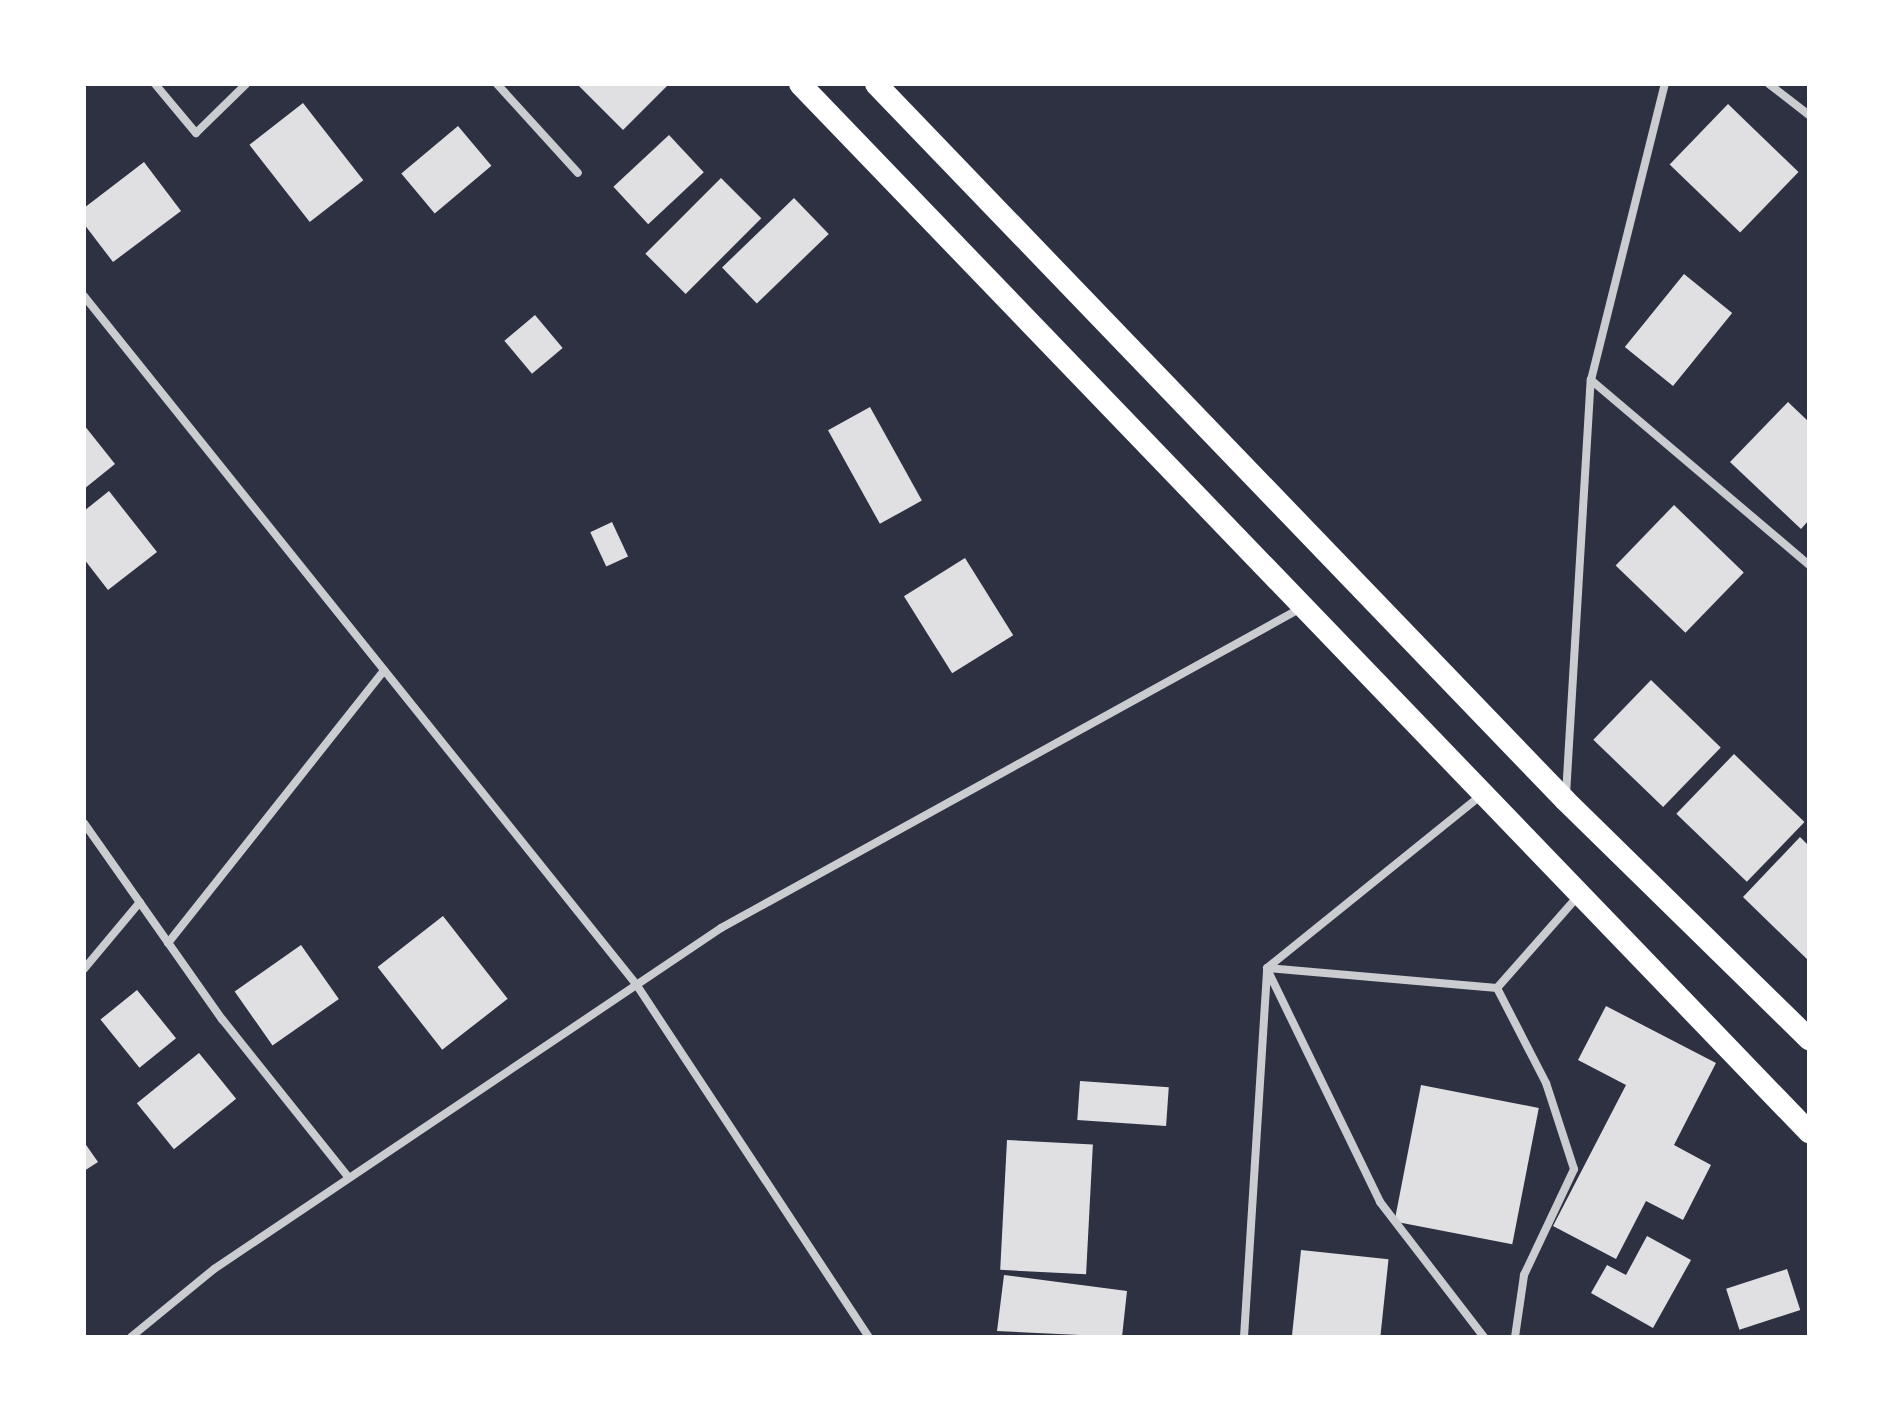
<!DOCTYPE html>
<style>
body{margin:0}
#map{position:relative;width:1893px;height:1421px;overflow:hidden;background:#2d3142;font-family:"Public Sans",sans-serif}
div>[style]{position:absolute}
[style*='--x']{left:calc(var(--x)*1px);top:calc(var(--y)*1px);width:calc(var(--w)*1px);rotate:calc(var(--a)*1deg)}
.building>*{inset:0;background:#e0e0e3;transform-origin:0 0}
.minor>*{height:8px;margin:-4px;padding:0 4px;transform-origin:4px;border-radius:4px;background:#caccd0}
.trunk>*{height:22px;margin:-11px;padding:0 11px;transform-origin:11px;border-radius:11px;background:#fff}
span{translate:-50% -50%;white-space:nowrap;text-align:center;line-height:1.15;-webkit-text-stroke:8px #fff;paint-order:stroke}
.frame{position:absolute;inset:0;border:86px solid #fff;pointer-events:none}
</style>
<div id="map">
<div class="building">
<i style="clip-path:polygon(577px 84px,669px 84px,623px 130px)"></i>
<i style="left:303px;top:103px;width:98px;height:68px;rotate:52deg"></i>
<i style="left:1728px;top:104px;width:98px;height:84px;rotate:44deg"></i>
<i style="left:458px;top:126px;width:52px;height:74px;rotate:50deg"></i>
<i style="left:669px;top:135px;width:51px;height:76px;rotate:47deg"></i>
<i style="clip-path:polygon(144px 162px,181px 211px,113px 262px,84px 224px,84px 208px)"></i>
<i style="left:721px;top:178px;width:57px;height:107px;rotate:45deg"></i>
<i style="left:794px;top:198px;width:50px;height:100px;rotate:46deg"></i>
<i style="left:1684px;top:274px;width:62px;height:94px;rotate:39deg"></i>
<i style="left:535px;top:315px;width:43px;height:40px;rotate:50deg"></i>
<i style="clip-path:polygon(1788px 402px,1809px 422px,1809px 520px,1801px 529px,1730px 462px)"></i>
<i style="left:870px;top:407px;width:107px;height:48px;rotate:61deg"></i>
<i style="clip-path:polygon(84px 425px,115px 464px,84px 489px)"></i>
<i style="clip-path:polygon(109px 491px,157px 552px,108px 590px,84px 559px,84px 511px)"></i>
<i style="left:1674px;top:505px;width:97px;height:84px;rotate:44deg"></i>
<i style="left:612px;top:522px;width:38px;height:24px;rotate:65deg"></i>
<i style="left:965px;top:558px;width:91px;height:72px;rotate:58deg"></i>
<i style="left:1651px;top:680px;width:97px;height:83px;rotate:44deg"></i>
<i style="left:1734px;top:754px;width:98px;height:83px;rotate:44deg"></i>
<i style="clip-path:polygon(1800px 837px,1809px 846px,1809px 961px,1743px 897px)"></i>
<i style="left:443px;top:916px;width:105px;height:83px;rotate:52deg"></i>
<i style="left:301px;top:945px;width:66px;height:81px;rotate:55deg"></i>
<i style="left:137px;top:990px;width:62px;height:47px;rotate:51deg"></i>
<i style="clip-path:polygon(1606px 1006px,1716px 1063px,1674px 1145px,1711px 1165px,1683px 1220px,1646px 1201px,1616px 1259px,1553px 1226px,1626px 1085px,1578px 1060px)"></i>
<i style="left:199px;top:1053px;width:59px;height:80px;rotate:51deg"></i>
<i style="left:1080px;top:1081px;width:89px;height:39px;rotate:4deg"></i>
<i style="left:1421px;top:1085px;width:120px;height:139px;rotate:11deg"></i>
<i style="left:1007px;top:1140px;width:86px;height:130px;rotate:3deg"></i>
<i style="clip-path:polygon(84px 1142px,98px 1162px,84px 1171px)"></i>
<i style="clip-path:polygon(1647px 1236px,1691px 1260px,1653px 1328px,1591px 1293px,1607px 1265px,1626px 1275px)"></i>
<i style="left:1301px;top:1250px;width:88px;height:87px;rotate:6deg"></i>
<i style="left:1787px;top:1269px;width:43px;height:64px;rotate:72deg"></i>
<i style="clip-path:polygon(1004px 1275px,1127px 1291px,1122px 1337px,997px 1331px)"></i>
</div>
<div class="minor">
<i style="--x:155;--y:84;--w:64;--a:50.1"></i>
<i style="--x:196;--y:133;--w:70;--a:-44.4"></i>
<i style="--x:497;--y:84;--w:120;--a:47.7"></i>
<i style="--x:1769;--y:84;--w:51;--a:37.8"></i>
<i style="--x:84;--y:296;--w:882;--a:51.26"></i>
<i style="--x:636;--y:984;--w:423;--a:56.6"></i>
<i style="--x:1591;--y:380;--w:286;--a:40.3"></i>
<i style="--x:1566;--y:795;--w:416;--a:-86.6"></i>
<i style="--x:1591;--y:380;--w:305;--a:-76"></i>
<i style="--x:84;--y:823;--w:240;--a:54.9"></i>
<i style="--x:222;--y:1019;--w:202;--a:51.4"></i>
<i style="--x:168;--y:943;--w:348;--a:-51.6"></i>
<i style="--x:1268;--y:968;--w:230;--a:5"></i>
<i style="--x:84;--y:969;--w:87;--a:-50.1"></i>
<i style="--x:1268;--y:971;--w:257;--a:64.1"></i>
<i style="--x:1380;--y:1202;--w:170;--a:52.4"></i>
<i style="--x:131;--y:1337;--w:107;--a:-39.3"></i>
<i style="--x:214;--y:1269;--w:611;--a:-33.92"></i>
<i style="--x:721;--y:928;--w:665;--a:-28.88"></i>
<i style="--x:1244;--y:1337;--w:370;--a:-86.4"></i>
<i style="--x:1267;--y:968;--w:277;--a:-38.9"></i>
<i style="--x:1515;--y:1337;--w:63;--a:-81.7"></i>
<i style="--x:1524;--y:1275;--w:117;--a:-64.7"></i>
<i style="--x:1574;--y:1169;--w:90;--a:-108"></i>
<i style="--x:1546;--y:1083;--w:107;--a:-117.3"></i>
<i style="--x:1497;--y:988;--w:123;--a:-48.6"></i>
</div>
<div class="trunk">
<i style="--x:800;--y:84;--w:1455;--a:46.09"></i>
<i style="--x:876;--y:84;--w:994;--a:46.1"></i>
<i style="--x:1565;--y:800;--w:342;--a:44.4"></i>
</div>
<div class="frame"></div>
</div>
